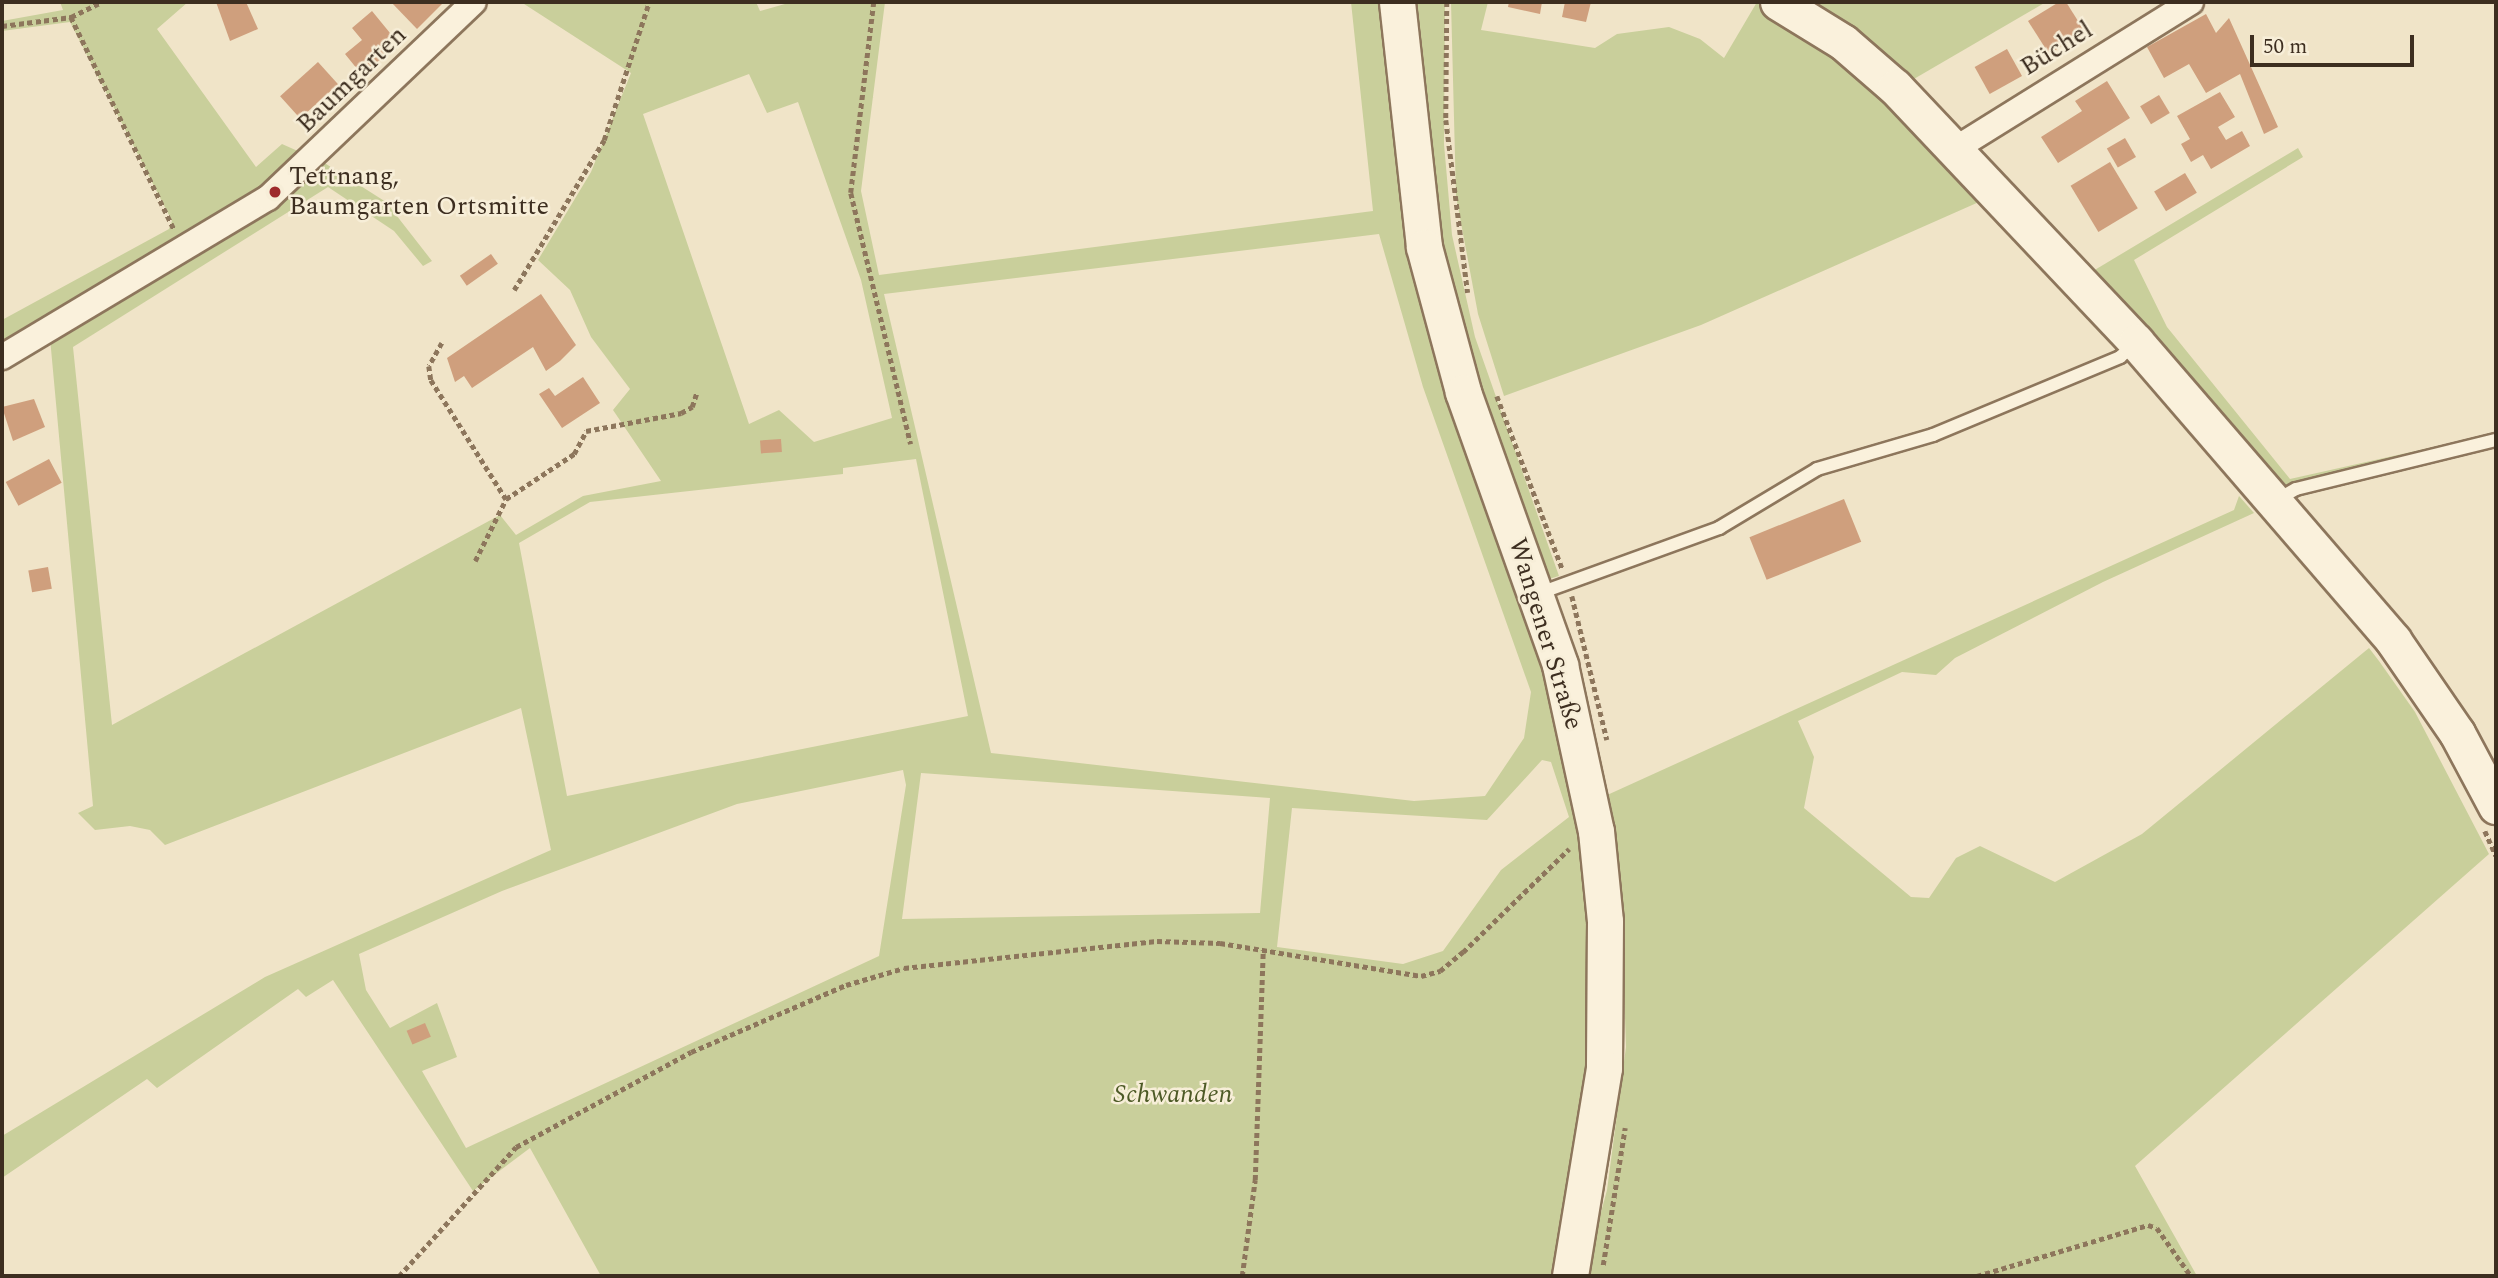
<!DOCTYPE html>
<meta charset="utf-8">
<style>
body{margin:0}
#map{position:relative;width:2498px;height:1278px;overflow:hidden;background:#f0e4c8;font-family:Spectral,serif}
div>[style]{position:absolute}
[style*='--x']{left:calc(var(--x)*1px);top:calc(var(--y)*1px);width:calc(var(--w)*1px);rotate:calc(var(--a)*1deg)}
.green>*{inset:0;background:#c9cf9b}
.building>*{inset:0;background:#cf9f7d;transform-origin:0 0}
.path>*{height:4.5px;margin-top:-2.25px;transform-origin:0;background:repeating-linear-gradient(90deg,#8d765c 0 5px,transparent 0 8.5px)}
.roads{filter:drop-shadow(2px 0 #8d765c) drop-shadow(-2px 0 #8d765c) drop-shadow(0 2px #8d765c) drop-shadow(0 -2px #8d765c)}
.lane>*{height:12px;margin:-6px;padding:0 6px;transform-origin:6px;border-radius:6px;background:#faf1dc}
.street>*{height:24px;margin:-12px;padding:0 12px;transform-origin:12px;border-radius:12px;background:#faf1dc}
.secondary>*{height:35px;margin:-17.5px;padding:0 17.5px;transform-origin:17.5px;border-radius:17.5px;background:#faf1dc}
.dots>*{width:19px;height:19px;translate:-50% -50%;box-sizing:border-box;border:4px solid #f7eed8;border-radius:50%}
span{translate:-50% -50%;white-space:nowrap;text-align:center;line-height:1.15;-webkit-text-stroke:5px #f7eed8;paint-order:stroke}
.street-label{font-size:26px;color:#3d2e20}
.poi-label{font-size:26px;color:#3d2e20}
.left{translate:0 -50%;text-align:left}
.park-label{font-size:26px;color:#4d5a26;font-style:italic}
.frame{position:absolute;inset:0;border:4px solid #3d2e20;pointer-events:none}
.scale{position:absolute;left:2250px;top:35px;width:164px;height:32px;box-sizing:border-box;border:4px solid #3d2e20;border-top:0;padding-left:9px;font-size:21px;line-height:24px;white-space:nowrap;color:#3d2e20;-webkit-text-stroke:5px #f7eed8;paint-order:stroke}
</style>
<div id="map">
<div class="green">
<i style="clip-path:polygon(60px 2px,188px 2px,157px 29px,256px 167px,282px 144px,300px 152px,289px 172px,2px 348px,2px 320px,169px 229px,172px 221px,70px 22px,2px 31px,2px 21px,63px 10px)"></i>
<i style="clip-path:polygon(evenodd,521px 2px,756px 2px,760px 11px,792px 2px,885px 2px,861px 191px,879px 275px,1373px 211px,1351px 2px,1384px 2px,1403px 184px,1555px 689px,1586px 851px,1594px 1030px,1557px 1276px,601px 1276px,530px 1148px,473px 1191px,333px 980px,306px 997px,298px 989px,157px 1088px,147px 1079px,2px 1178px,2px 1136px,265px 977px,551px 850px,521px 708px,165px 845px,150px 830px,130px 826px,95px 830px,78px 813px,93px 806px,50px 338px,323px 162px,386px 202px,432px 261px,423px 266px,394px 231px,328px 187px,73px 347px,112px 725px,500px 515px,516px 535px,583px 496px,661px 481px,613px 410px,630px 389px,591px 337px,570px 290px,538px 260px,591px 172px,631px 73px,521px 2px,749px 74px,767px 113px,798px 102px,861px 280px,892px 418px,814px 442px,779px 410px,749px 424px,643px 114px,749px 74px,521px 2px,1379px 234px,1423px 387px,1531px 692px,1524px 738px,1485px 796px,1414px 801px,991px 753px,884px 294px,1379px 234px,521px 2px,916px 459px,968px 716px,567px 796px,519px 543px,590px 502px,843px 474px,843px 468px,916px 459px,521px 2px,1542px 760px,1551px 762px,1569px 817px,1501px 870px,1443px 951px,1403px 964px,1277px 947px,1292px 808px,1487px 820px,1542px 760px,521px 2px,903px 770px,906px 785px,879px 956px,466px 1148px,422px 1071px,457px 1057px,437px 1003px,390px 1028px,366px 990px,359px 954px,502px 891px,737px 804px,903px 770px,521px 2px,921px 773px,1270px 798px,1260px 913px,902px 919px,921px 773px)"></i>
<i style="clip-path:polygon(1411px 2px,1445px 2px,1444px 144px,1452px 235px,1475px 337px,1559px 576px,1549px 579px,1470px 366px,1439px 248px)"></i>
<i style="clip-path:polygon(1451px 2px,1488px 2px,1481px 30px,1595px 48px,1617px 34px,1669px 27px,1700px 39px,1724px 58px,1757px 2px,1817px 37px,1988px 198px,1701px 325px,1504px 396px,1478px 314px,1456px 196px)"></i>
<i style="clip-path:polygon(1800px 2px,2046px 2px,1907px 83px)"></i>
<i style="clip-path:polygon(2298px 148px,2303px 157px,2134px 260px,2167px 327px,2290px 479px,2496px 433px,2496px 440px,2283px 494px,2088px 274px)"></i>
<i style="clip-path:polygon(2239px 496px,2254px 513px,2103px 582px,1955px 658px,1936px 675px,1902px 672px,1798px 721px,1814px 757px,1804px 808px,1911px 897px,1929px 898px,1956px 858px,1980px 846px,2055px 882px,2142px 834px,2369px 648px,2379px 661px,2415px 712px,2489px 854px,2135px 1166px,2197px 1276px,1584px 1276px,1607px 1190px,1626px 1047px,1621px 901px,1605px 796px,2234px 510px)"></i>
</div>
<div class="building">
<i style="clip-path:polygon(216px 2px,246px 2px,258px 29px,230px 41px)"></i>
<i style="clip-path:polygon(391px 2px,440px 2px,442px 4px,417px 29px)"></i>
<i style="clip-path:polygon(1509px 2px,1542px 2px,1540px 14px,1508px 7px)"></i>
<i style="clip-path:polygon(1565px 2px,1591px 2px,1586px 22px,1562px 17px)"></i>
<i style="clip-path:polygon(2059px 2px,2066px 2px,2085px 32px,2049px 54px,2028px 21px)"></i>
<i style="clip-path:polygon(372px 11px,399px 44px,362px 75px,345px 54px,362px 40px,352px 28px)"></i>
<i style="clip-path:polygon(2206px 14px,2216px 33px,2229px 18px,2278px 127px,2264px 134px,2240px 74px,2206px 93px,2189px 64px,2164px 78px,2147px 47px)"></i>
<i style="left:2007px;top:49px;width:31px;height:37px;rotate:61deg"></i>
<i style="left:318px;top:62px;width:30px;height:51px;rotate:48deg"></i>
<i style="clip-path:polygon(2107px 81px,2130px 118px,2058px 163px,2041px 137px,2082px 111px,2075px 101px)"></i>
<i style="clip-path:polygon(2220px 92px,2235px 117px,2218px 127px,2226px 140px,2242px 131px,2250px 146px,2211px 169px,2203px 155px,2191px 162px,2181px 144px,2190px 139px,2177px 116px)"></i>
<i style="left:2159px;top:95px;width:21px;height:22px;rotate:59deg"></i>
<i style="left:2125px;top:138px;width:22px;height:21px;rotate:60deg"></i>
<i style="left:2110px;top:162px;width:54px;height:46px;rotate:59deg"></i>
<i style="left:2185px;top:173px;width:23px;height:36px;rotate:59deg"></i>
<i style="left:491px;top:254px;width:12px;height:38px;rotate:55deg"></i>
<i style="clip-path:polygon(541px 294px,576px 345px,560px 361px,546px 371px,533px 347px,472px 388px,464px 376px,455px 382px,447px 358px)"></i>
<i style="clip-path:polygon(583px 377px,600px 403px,562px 428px,539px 394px,549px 388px,555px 396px)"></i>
<i style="clip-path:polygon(34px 399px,45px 427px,13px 441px,2px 407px)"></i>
<i style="left:781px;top:439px;width:13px;height:21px;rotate:86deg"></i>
<i style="left:49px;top:459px;width:27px;height:49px;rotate:62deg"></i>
<i style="left:1844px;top:499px;width:46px;height:102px;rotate:68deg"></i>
<i style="left:48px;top:567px;width:22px;height:20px;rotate:80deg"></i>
<i style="left:425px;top:1023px;width:15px;height:20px;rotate:67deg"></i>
</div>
<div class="path">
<i style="--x:874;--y:2;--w:192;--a:96.9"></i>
<i style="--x:851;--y:193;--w:258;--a:76.6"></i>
<i style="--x:1447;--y:2;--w:118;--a:90.5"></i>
<i style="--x:1446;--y:120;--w:174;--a:82.8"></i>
<i style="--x:71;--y:17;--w:236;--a:64.1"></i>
<i style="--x:2;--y:26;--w:70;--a:-7.4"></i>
<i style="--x:71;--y:17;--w:34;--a:-26"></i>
<i style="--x:514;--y:290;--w:175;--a:-59"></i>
<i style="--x:604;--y:140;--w:145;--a:-71.9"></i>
<i style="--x:442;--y:343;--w:26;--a:119"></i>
<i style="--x:429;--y:366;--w:14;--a:82"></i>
<i style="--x:431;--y:380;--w:141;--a:57.8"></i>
<i style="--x:1497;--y:396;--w:184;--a:69.3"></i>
<i style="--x:475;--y:561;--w:69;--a:-63.4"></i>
<i style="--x:506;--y:499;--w:82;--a:-33.5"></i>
<i style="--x:574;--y:454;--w:26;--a:-62"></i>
<i style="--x:586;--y:431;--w:97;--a:-10.7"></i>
<i style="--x:681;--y:413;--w:13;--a:-29"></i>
<i style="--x:692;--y:407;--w:16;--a:-72"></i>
<i style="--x:1572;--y:596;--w:148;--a:76.3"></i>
<i style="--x:2485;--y:831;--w:27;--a:66"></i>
<i style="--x:1603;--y:1265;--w:139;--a:-80.9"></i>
<i style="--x:399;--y:1276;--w:174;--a:-47.8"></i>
<i style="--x:516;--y:1147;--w:199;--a:-28.5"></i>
<i style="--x:691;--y:1052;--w:169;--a:-23.4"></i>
<i style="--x:846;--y:985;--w:60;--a:-16.3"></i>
<i style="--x:904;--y:968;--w:254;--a:-6.1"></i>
<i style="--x:1157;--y:941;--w:63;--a:1.8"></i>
<i style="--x:1220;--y:943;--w:204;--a:9.3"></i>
<i style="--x:1421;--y:976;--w:20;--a:-15"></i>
<i style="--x:1440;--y:971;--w:30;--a:-40"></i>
<i style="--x:1463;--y:952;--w:148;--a:-44.2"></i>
<i style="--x:1242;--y:1276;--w:97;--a:-82.3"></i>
<i style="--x:1255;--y:1180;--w:230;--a:-88"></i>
<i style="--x:1977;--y:1276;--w:178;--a:-16.6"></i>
<i style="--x:2148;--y:1225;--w:9;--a:18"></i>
<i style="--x:2157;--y:1228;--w:59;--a:54.7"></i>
</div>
<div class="roads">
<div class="lane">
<i style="--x:2275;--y:501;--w:24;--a:-30"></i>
<i style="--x:2296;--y:489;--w:206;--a:-13.8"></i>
<i style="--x:1537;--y:594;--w:194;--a:-19.9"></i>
<i style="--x:1719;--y:528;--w:114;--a:-31"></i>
<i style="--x:1817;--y:469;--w:121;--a:-16.3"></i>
<i style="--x:1933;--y:435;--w:203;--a:-22.6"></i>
<i style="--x:2120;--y:357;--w:18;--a:-41"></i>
</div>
<div class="street">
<i style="--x:1955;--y:149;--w:278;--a:-31.9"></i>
<i style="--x:2;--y:357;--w:310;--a:-30.9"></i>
<i style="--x:268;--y:198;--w:284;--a:-43.6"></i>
</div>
<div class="secondary">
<i style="--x:1397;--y:2;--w:246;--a:83.7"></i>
<i style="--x:1424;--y:247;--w:150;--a:74.9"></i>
<i style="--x:1463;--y:392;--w:290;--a:70.4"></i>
<i style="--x:1560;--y:665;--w:170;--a:77.8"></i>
<i style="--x:1596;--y:831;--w:90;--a:84.3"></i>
<i style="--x:1605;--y:921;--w:147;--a:90.4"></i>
<i style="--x:1604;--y:1068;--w:211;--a:99.3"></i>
<i style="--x:1778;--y:2;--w:76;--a:31.6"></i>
<i style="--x:1843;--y:42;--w:69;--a:40.9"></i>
<i style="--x:1895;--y:87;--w:351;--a:46.6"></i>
<i style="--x:2136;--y:342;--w:394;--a:49.2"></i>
<i style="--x:2393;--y:640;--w:113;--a:55.5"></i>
<i style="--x:2457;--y:733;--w:83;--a:61.9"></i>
</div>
</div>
<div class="dots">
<i style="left:275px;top:192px;background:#9e2a2b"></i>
</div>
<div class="street-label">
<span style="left:2057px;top:49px;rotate:-32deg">Büchel</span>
<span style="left:352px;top:80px;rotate:-44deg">Baumgarten</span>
<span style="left:1545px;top:634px;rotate:73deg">Wangener Straße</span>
</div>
<div class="poi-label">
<span class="left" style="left:289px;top:192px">Tettnang,<br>Baumgarten Ortsmitte</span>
</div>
<div class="park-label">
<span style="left:1173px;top:1095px">Schwanden</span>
</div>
<div class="frame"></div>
<div class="scale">50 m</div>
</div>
